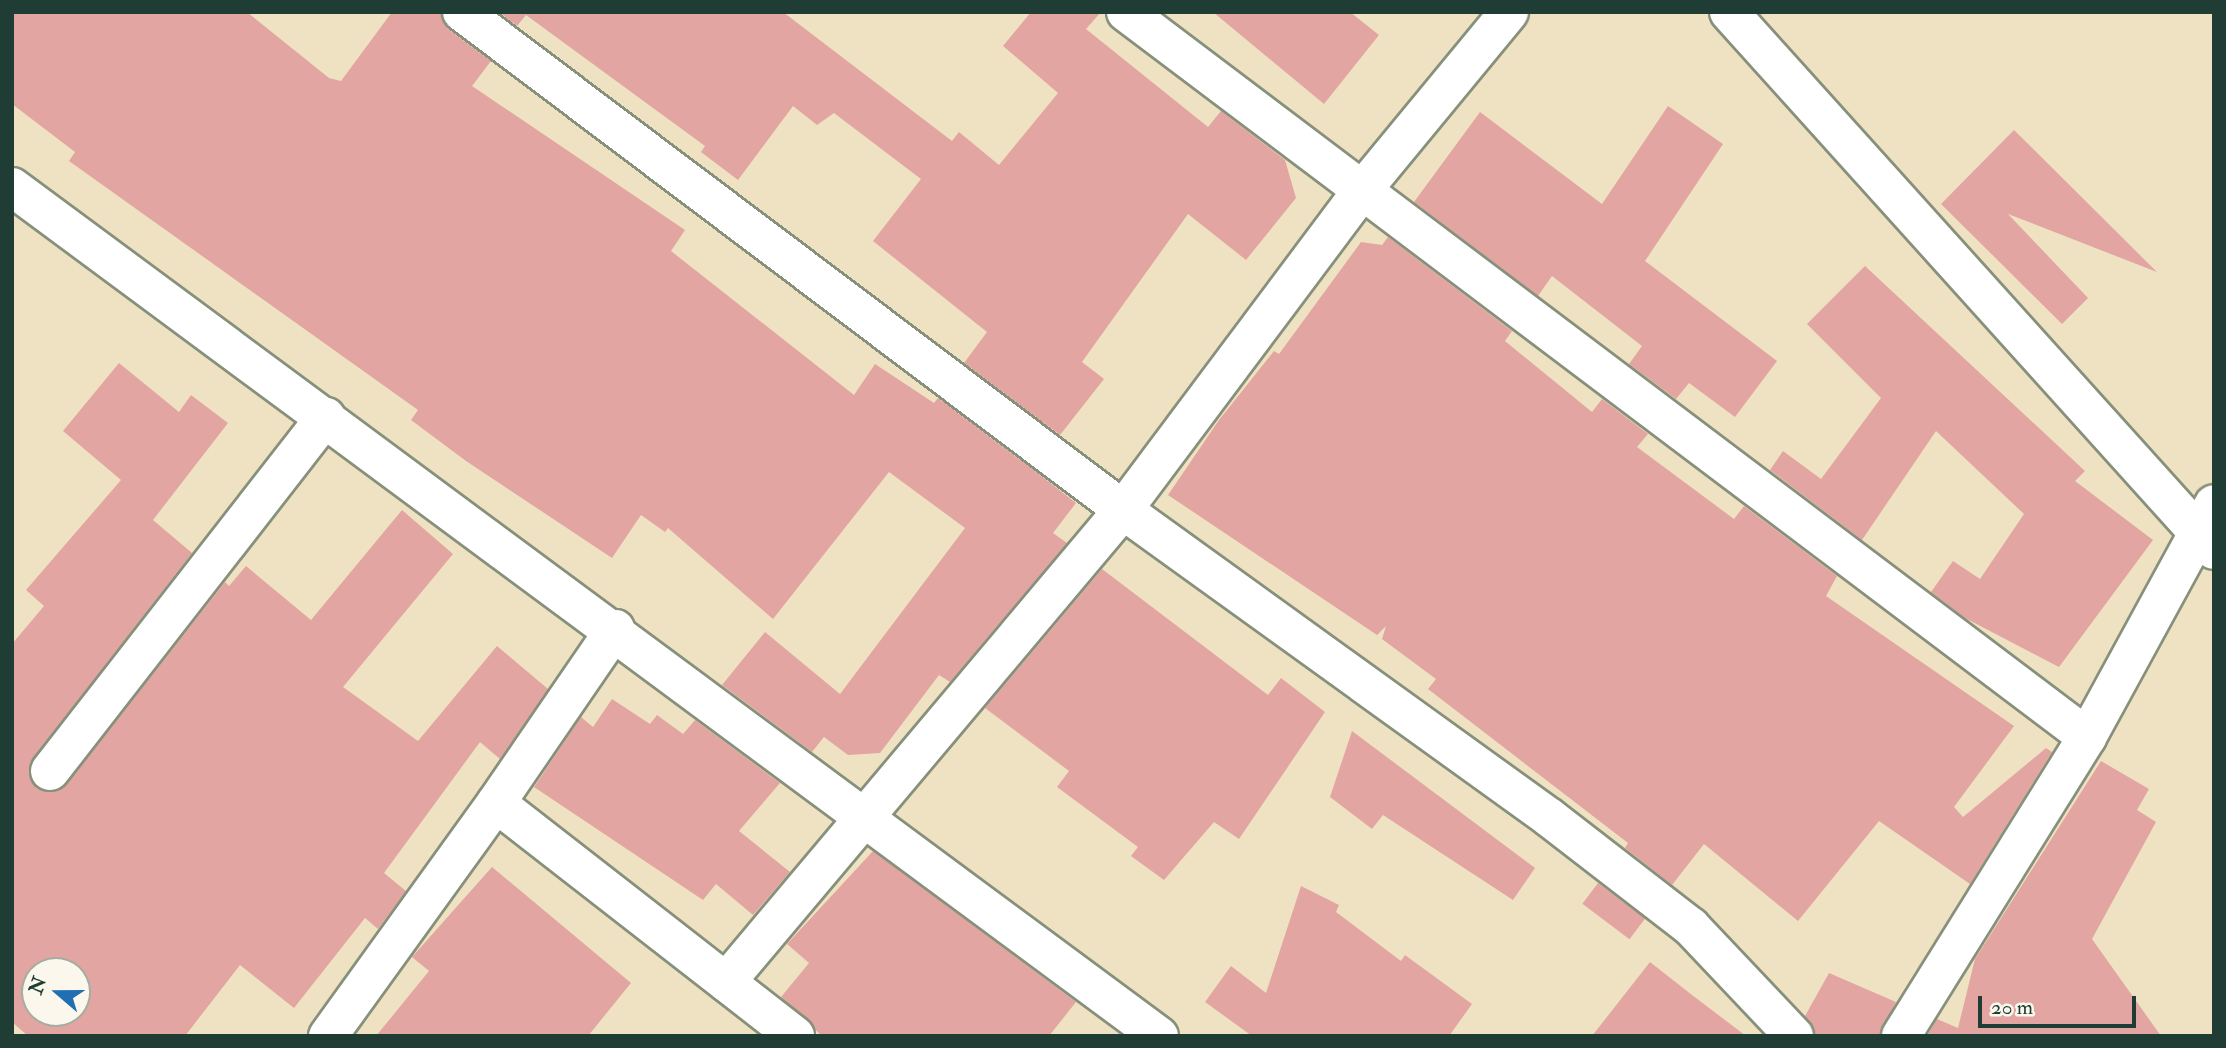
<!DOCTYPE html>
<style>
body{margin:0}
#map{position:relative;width:2226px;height:1048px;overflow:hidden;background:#efe2c2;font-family:"IM FELL Double Pica",serif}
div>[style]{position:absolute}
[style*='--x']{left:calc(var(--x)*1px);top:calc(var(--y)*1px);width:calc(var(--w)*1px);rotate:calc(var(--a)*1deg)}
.building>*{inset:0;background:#e3a5a2;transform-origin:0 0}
.roads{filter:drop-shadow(2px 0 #87907b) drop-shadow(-2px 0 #87907b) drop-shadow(0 2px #87907b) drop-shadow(0 -2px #87907b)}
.minor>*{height:38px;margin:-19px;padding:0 19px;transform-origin:19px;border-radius:19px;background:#fff}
span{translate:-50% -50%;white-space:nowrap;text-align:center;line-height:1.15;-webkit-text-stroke:5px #fbf7ec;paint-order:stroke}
.frame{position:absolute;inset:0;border:14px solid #1f3d34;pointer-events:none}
.north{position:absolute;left:21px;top:957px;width:70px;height:70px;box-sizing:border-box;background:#fbf7ec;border:2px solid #a3ada2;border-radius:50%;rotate:290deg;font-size:19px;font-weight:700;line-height:28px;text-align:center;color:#1f3d34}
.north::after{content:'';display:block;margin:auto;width:24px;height:32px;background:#1f6fb2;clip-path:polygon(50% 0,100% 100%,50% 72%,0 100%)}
.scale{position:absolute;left:1978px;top:996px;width:158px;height:32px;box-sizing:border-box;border:4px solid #1f3d34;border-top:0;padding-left:9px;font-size:21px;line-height:24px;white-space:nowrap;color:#1f3d34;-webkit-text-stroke:5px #fbf7ec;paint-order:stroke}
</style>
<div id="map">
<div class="building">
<i style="clip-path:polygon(12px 12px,247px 12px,329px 78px,341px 81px,392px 12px,441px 12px,448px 29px,491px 61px,472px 86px,685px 230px,671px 251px,854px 395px,875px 364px,934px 403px,938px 398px,1035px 471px,1076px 503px,1053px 533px,1067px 543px,950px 682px,939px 675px,880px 753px,848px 755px,824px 737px,812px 752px,722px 685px,765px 632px,840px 694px,965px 528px,889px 472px,773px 619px,668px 528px,665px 532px,641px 515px,612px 558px,466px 461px,411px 420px,418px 410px,69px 161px,75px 152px,12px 104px)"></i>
<i style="clip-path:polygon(499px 12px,783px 12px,952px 141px,959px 132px,999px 165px,1058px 93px,1003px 46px,1031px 12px,1101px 12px,1086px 29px,1208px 127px,1221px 111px,1285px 160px,1296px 198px,1246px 260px,1188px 214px,1082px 362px,1104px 379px,1060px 435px,964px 363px,987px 332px,873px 241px,921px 179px,834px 113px,817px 125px,793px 106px,738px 180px,701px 152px,705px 146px,526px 15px,517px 26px)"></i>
<i style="clip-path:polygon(1213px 12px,1350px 12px,1379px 35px,1324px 104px)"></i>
<i style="clip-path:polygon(1668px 106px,1723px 144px,1645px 261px,1777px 361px,1735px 417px,1689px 383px,1676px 399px,1629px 364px,1642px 346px,1552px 276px,1538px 296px,1414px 202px,1480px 112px,1602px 204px)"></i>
<i style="clip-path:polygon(2014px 130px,2157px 272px,2008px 214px,2088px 298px,2062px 324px,1941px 204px)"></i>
<i style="clip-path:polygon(1388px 237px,1512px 331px,1505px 341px,1592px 412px,1602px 399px,1648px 434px,1637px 447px,1734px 519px,1744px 506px,1837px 576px,1826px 596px,2014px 726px,1954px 807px,1963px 817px,2046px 748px,2052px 752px,1970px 884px,1879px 821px,1798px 921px,1704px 844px,1672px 885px,1625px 848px,1628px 843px,1428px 689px,1436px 679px,1382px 639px,1386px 626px,1377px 635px,1168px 495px,1219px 420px,1274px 351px,1279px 354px,1361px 242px,1382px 245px)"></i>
<i style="clip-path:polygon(1865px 266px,2085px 471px,2075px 481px,2153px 540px,2059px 667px,1965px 618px,1931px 592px,1953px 561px,1980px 579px,2024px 514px,1936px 431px,1862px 540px,1770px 470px,1783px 451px,1821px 479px,1881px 398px,1807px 324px)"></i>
<i style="clip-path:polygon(evenodd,119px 363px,179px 412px,191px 395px,228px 423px,153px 520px,192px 553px,33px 758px,30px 779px,37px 789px,58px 791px,67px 784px,225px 582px,229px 586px,246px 566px,311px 620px,402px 510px,453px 554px,343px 687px,418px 741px,497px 646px,548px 689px,500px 759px,480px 742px,384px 873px,406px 891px,378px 929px,365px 918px,294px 1008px,240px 965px,185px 1036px,28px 1036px,12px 1022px,12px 644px,44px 606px,26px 590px,121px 480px,63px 431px,119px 363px,35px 971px,77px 971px,77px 1013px,35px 1013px,35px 971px)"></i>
<i style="clip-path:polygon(1102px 569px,1268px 695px,1281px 678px,1325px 712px,1239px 839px,1214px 822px,1164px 880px,1131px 856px,1138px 847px,1057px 787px,1069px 771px,985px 708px)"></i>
<i style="clip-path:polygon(612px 699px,650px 724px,657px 715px,683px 734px,695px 720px,780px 783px,739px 831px,790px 872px,753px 915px,716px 884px,703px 900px,534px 787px,581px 717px,593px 727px)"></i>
<i style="clip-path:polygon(1352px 731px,1535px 868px,1513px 900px,1383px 815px,1372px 829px,1330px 797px)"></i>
<i style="clip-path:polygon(2101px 761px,2149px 789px,2137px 810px,2156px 822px,2092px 939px,2161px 1036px,1927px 1036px,1937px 1019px,1958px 1028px,1975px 959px)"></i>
<i style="clip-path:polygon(873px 851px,1076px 1002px,1049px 1036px,822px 1036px,781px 997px,809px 963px,787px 944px)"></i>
<i style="clip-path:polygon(492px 867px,631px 983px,588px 1036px,376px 1036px,429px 971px,412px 957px)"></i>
<i style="left:1598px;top:883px;width:59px;height:26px;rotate:37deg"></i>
<i style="clip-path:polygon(1301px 886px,1339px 905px,1336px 912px,1401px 961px,1405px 955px,1472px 1004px,1449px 1036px,1252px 1036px,1205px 1002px,1231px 966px,1266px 993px)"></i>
<i style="clip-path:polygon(1650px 962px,1692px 995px,1746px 1036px,1592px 1036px)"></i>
<i style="clip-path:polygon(1829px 973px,1896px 1002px,1879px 1036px,1815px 1036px,1805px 1016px)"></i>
</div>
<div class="roads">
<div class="minor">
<i style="--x:462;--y:12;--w:828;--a:36.99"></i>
<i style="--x:1123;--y:510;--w:526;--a:35.8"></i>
<i style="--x:1550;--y:818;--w:178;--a:37.7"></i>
<i style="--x:1691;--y:927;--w:150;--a:46.6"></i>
<i style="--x:1126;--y:12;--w:1204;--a:37.03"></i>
<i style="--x:1729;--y:12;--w:724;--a:47.97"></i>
<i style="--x:12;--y:187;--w:1427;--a:36.51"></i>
<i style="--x:50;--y:771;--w:449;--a:-52.1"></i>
<i style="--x:496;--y:803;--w:211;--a:-55.6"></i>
<i style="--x:726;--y:982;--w:617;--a:-49.93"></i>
<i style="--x:1123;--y:510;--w:396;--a:-53.2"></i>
<i style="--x:1360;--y:193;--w:234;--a:-50.5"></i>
<i style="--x:328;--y:1036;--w:287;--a:-54.2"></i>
<i style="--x:496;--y:803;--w:379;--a:37.9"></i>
<i style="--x:1901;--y:1036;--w:352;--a:-58.1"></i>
<i style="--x:2087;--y:737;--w:265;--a:-61.4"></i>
</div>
</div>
<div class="frame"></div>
<div class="north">N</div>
<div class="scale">20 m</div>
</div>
